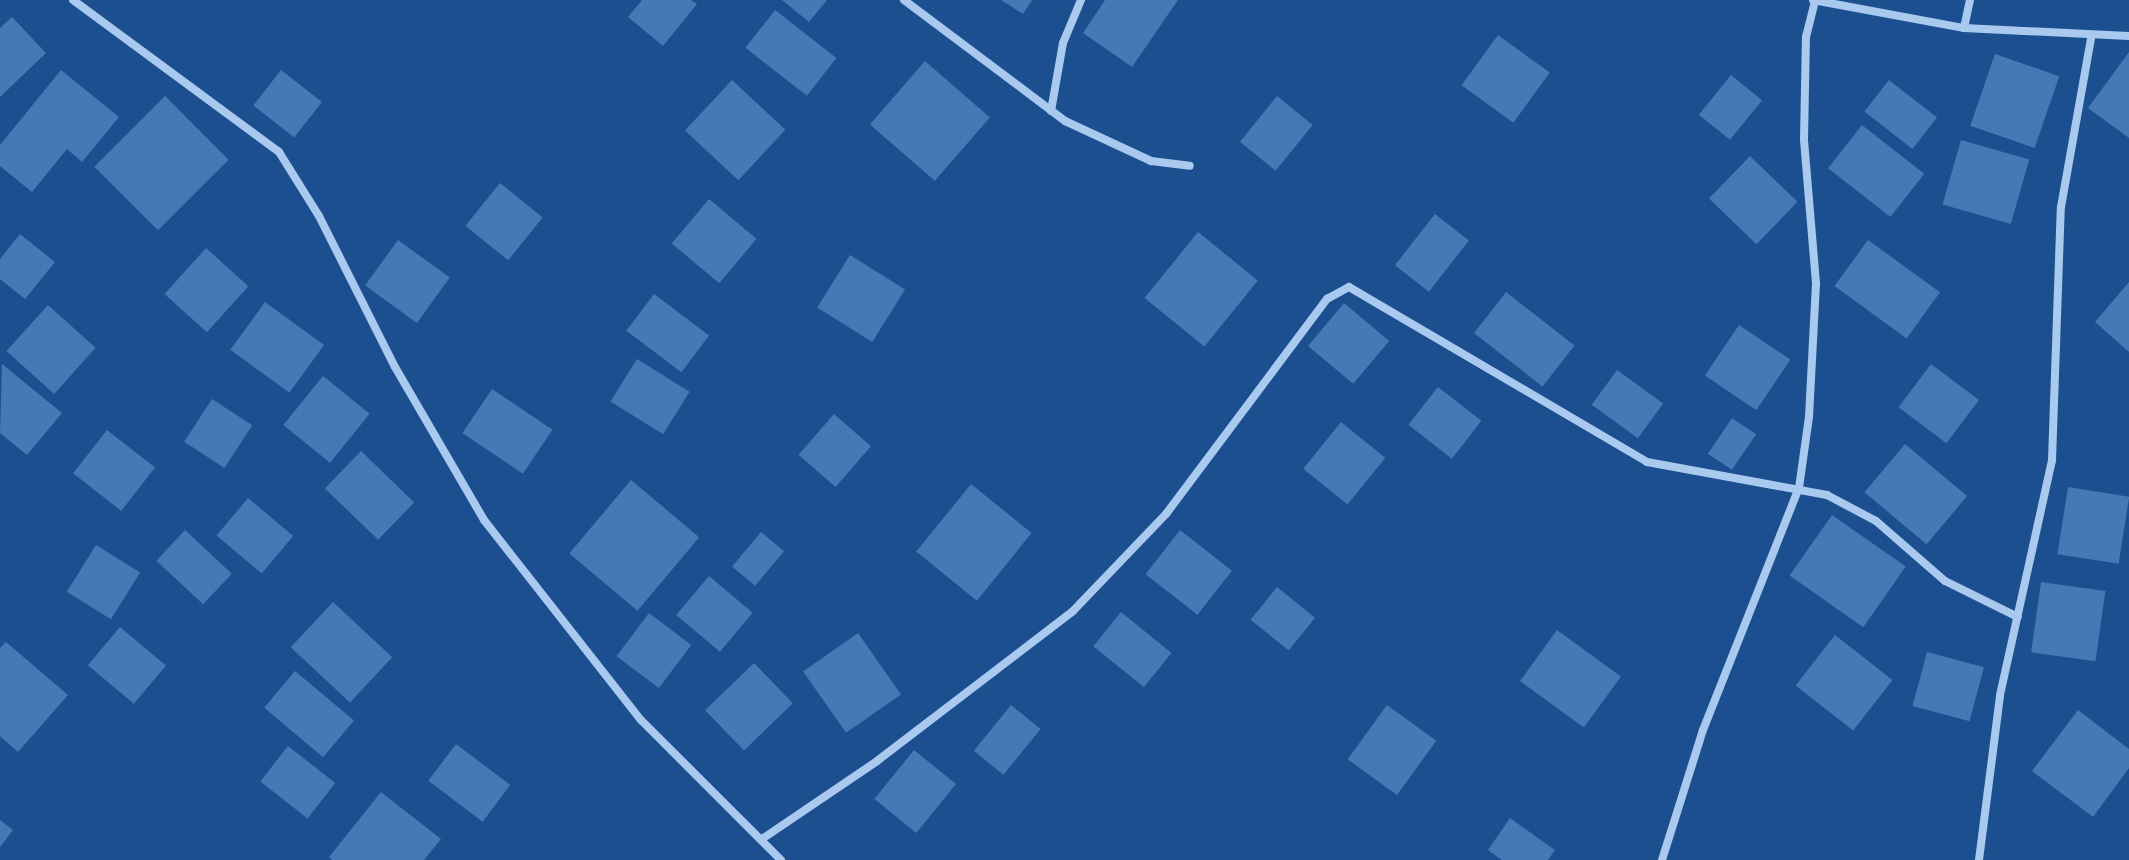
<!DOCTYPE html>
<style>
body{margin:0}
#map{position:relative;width:2129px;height:860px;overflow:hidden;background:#1b4f8f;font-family:"Sofia Sans Condensed",sans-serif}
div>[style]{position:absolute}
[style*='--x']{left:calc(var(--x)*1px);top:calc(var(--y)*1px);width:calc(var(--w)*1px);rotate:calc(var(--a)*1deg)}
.building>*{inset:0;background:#4478b7;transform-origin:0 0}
.minor>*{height:8px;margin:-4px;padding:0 4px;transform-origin:4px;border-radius:4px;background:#a9c9ee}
span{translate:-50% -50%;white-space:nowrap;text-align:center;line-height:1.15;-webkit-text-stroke:8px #1b4f8f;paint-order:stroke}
</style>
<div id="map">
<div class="building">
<i style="clip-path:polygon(642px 0,691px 0,697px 4px,663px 46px,628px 17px)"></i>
<i style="clip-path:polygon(782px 0,827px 0,809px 22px)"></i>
<i style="clip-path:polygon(1001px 0,1032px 0,1023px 14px)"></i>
<i style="clip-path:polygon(1105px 0,1178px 0,1132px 67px,1083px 33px)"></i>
<i style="left:775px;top:10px;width:78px;height:48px;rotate:38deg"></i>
<i style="clip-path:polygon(12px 17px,46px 53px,0 97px,0 28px)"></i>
<i style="left:1498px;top:35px;width:64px;height:62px;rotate:36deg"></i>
<i style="clip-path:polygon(2129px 52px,2129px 138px,2088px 108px)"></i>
<i style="left:1995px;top:54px;width:68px;height:76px;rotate:19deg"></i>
<i style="left:925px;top:61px;width:86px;height:84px;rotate:41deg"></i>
<i style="clip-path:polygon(61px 70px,119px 117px,82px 162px,67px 149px,32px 192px,0 166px,0 145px)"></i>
<i style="left:281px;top:70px;width:52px;height:45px;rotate:38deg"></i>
<i style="left:1731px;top:75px;width:40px;height:51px;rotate:39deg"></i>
<i style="left:732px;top:80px;width:73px;height:69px;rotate:43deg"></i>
<i style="left:1889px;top:80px;width:61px;height:40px;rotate:38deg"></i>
<i style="left:165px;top:96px;width:90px;height:100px;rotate:45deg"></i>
<i style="left:1277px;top:96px;width:46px;height:59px;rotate:39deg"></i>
<i style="left:1862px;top:125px;width:79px;height:55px;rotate:38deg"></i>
<i style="left:1961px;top:140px;width:71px;height:67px;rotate:16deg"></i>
<i style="left:1750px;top:156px;width:66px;height:59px;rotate:44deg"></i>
<i style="left:500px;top:183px;width:55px;height:55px;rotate:39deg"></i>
<i style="left:709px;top:199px;width:62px;height:58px;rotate:40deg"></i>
<i style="left:1435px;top:214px;width:43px;height:65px;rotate:38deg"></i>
<i style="left:1198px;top:232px;width:77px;height:85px;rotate:39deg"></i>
<i style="clip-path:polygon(20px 234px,55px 262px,25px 299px,0 279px,0 259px)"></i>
<i style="left:398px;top:240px;width:64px;height:56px;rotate:36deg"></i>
<i style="left:1868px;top:240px;width:89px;height:57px;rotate:36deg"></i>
<i style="left:206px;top:248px;width:57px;height:62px;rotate:42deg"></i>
<i style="left:850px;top:255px;width:65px;height:62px;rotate:32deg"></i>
<i style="clip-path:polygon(2129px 282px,2129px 352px,2095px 322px)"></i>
<i style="left:1506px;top:292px;width:87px;height:52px;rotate:38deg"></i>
<i style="left:654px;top:294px;width:69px;height:46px;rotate:37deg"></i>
<i style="left:265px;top:302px;width:73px;height:59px;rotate:36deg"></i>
<i style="left:1344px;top:303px;width:59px;height:56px;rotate:40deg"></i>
<i style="left:48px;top:305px;width:64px;height:62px;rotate:42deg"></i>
<i style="left:1739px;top:325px;width:62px;height:61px;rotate:34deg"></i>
<i style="left:637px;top:359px;width:62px;height:50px;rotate:32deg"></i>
<i style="clip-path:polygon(2px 364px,62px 413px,27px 455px,0 433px)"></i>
<i style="left:1931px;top:364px;width:60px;height:54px;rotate:37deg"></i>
<i style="left:1617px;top:370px;width:57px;height:43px;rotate:36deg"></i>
<i style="left:323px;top:376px;width:60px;height:63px;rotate:39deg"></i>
<i style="left:1438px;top:387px;width:55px;height:48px;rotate:38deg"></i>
<i style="left:492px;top:389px;width:73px;height:53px;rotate:34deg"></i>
<i style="left:212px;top:399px;width:48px;height:51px;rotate:33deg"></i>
<i style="left:834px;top:414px;width:49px;height:54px;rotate:41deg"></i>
<i style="left:1732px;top:418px;width:29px;height:43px;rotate:34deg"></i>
<i style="left:1341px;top:422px;width:57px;height:60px;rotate:39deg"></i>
<i style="left:107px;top:430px;width:61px;height:55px;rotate:38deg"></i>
<i style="left:1905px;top:444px;width:81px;height:63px;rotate:40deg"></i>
<i style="left:361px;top:451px;width:74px;height:52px;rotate:44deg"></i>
<i style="left:631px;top:480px;width:89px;height:96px;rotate:40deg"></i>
<i style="left:971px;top:484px;width:78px;height:87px;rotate:39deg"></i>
<i style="left:2068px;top:487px;width:62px;height:68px;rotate:9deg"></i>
<i style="left:248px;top:498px;width:59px;height:49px;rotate:40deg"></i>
<i style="left:1832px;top:515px;width:90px;height:74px;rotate:35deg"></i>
<i style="left:185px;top:530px;width:64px;height:42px;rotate:43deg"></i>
<i style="left:1180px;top:530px;width:66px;height:56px;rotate:38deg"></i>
<i style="left:761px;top:532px;width:30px;height:45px;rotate:40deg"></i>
<i style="left:96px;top:545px;width:52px;height:55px;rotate:32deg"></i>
<i style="left:709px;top:576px;width:57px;height:51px;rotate:40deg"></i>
<i style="left:2041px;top:582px;width:65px;height:71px;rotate:8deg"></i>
<i style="left:1277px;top:587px;width:49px;height:42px;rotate:39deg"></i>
<i style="left:333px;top:602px;width:81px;height:62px;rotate:43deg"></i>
<i style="left:1121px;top:612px;width:65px;height:44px;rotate:39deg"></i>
<i style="left:649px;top:613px;width:53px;height:54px;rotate:37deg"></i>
<i style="left:120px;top:627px;width:60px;height:50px;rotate:40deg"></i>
<i style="left:1557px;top:630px;width:79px;height:63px;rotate:36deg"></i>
<i style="left:858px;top:633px;width:75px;height:67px;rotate:55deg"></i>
<i style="left:1835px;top:635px;width:73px;height:64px;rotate:38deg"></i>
<i style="clip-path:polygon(6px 642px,68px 695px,18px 752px,0 736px,0 648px)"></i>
<i style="left:1927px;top:652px;width:59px;height:56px;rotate:15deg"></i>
<i style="left:754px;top:663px;width:56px;height:68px;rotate:46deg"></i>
<i style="left:295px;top:671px;width:77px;height:48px;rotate:40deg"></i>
<i style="left:1011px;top:705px;width:38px;height:59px;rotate:39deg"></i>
<i style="left:1387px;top:705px;width:61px;height:67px;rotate:36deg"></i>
<i style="clip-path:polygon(2078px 710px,2129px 749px,2129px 768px,2093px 817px,2032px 771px)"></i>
<i style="left:456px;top:744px;width:68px;height:46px;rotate:37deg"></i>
<i style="left:288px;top:746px;width:60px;height:45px;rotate:38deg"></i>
<i style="left:914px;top:750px;width:54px;height:63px;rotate:39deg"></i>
<i style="clip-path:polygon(381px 792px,441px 839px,424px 860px,332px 860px,329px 857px)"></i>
<i style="clip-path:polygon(1510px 818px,1555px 850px,1548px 860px,1502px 860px,1488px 850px)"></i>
<i style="clip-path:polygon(0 820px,13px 830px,0 847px)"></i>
</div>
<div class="minor">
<i style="--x:73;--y:0;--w:256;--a:36.4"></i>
<i style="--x:279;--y:152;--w:75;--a:58"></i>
<i style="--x:319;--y:216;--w:169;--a:63.3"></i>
<i style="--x:395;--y:367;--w:177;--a:59.8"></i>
<i style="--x:484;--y:520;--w:254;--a:51.9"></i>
<i style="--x:641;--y:720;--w:198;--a:45"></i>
<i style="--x:904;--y:0;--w:201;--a:36.9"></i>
<i style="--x:1065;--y:121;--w:95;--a:24.9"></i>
<i style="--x:1151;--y:161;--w:39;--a:7"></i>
<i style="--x:1813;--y:0;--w:154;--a:10.5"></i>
<i style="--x:1964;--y:28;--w:165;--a:2.8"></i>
<i style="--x:1964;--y:28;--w:29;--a:-78"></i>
<i style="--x:1051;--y:111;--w:69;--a:-80"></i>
<i style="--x:1063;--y:43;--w:47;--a:-67.3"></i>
<i style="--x:762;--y:839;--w:139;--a:-34.1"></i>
<i style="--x:877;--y:761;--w:247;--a:-37.4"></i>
<i style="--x:1073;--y:611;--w:134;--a:-46.2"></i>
<i style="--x:1166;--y:514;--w:269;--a:-53.2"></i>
<i style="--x:1327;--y:299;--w:25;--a:-29"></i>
<i style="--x:1349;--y:287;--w:346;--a:30.4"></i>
<i style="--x:1647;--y:462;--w:183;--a:10.4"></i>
<i style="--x:1827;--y:495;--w:55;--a:28"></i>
<i style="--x:1876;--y:521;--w:91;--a:41"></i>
<i style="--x:1945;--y:581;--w:81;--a:26.3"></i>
<i style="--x:1662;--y:860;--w:136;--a:-72.5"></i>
<i style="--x:1703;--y:730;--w:260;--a:-68.4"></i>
<i style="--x:1799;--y:488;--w:72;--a:-82"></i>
<i style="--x:1809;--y:417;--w:134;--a:-87"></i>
<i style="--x:1816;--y:283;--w:144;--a:-94.8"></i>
<i style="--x:1804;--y:140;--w:103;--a:-88.9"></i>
<i style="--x:1806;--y:37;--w:37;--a:-76"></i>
<i style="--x:1979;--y:860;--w:166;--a:-82.7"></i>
<i style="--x:2000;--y:695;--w:241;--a:-77.5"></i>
<i style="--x:2052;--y:460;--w:253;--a:-88"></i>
<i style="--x:2061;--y:207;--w:172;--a:-79.9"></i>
</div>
</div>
